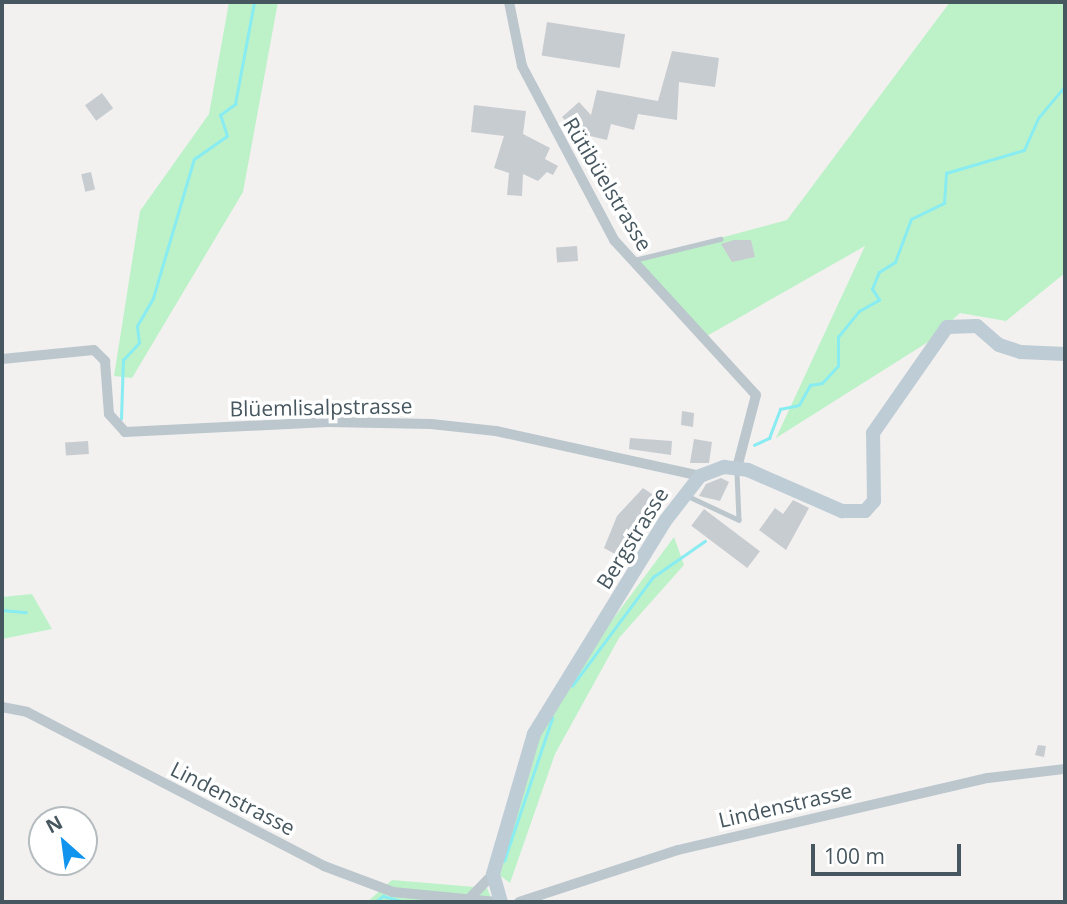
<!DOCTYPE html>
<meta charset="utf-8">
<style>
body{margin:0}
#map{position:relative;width:1067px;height:904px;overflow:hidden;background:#f3f0f0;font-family:"Open Sans",sans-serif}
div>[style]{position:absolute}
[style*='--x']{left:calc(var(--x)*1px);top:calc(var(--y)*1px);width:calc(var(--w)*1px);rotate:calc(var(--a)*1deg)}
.green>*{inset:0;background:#bdf2c9}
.stream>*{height:2.5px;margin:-1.25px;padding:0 1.25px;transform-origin:1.25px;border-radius:1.25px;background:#88ecf1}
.building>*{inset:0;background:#c7ccd0;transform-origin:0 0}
.lane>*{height:4.5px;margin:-2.25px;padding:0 2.25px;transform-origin:2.25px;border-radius:2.25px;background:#bbc7cd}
.street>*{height:10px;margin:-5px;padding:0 5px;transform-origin:5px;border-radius:5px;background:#bbc7cd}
.secondary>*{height:14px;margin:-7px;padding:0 7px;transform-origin:7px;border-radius:7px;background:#bdccd5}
span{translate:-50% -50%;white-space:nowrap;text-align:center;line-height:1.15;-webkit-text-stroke:7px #fff;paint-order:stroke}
.street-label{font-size:21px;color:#47575f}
.frame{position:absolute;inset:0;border:4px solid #47575f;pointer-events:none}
.north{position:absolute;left:28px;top:806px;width:70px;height:70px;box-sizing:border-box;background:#fff;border:2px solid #b5bcbf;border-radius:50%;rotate:332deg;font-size:19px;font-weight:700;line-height:28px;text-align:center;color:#47575f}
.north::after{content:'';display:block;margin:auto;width:24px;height:32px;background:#1094ed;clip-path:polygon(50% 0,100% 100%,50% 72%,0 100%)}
.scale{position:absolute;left:811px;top:844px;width:150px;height:32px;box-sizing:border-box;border:4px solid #47575f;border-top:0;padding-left:9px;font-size:21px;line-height:24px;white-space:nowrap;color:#47575f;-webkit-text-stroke:5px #fff;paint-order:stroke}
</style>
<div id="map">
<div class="green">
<i style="clip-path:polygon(229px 2px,278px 2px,243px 192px,132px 378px,114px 376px,140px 211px,209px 114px)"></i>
<i style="clip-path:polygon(950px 2px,1065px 2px,1065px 273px,1006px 321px,960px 313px,928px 342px,776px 438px,865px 246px,705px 337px,630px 262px,787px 220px)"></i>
<i style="clip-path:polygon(674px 537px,684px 565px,619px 638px,555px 754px,510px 883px,494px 871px,523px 765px,561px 689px)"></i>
<i style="clip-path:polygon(32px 594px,52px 629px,2px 639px,2px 597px)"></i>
<i style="clip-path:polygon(392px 880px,487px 888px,493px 902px,367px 902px)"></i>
</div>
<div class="stream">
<i style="--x:121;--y:419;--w:59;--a:-88.1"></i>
<i style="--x:123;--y:360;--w:23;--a:-47"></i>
<i style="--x:139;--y:343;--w:17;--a:-97"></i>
<i style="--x:137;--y:326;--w:32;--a:-60"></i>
<i style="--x:153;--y:298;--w:145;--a:-73.6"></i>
<i style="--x:194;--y:159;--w:40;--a:-34.9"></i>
<i style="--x:227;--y:136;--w:22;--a:-108"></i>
<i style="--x:220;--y:115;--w:19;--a:-36"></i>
<i style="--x:235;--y:104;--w:104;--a:-79.4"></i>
<i style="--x:754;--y:445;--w:17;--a:-25"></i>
<i style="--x:769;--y:438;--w:31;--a:-69"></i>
<i style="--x:780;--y:409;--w:19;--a:-12"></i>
<i style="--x:799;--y:405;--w:23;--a:-61"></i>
<i style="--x:810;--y:385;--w:12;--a:-9"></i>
<i style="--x:822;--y:383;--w:23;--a:-47"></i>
<i style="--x:838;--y:366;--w:29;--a:-90"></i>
<i style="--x:838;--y:337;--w:33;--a:-51"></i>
<i style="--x:859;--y:311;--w:23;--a:-29"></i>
<i style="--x:879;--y:300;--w:13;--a:-122"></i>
<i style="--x:872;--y:289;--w:18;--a:-68"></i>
<i style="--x:879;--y:272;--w:19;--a:-32"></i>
<i style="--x:895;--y:262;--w:46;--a:-69.6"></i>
<i style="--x:911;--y:219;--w:37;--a:-26"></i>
<i style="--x:944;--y:203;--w:30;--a:-86"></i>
<i style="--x:946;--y:173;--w:81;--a:-16.4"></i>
<i style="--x:1024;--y:150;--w:36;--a:-66"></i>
<i style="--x:1039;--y:117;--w:40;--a:-50"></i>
<i style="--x:2;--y:610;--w:24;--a:5"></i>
<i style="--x:572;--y:686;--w:136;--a:-53.4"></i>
<i style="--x:653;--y:577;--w:63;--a:-34.7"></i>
<i style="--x:504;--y:861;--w:151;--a:-71.4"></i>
<i style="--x:375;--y:902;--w:10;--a:-37"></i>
<i style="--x:383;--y:896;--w:24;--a:15"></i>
</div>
<div class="building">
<i style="left:547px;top:22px;width:79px;height:34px;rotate:9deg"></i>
<i style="clip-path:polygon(672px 51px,719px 58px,715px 87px,679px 82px,677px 120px,638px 114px,634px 130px,611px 124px,607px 140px,590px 136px,584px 141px,562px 117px,579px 102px,591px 115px,597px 90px,658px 101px)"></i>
<i style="left:102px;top:93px;width:19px;height:21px;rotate:54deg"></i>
<i style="clip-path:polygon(474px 105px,526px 111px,523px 134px,550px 148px,545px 159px,558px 166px,553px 175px,547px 172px,538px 181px,523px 174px,522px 196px,507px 195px,509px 173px,494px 168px,504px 136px,471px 132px)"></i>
<i style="left:91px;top:172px;width:18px;height:10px;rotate:77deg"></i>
<i style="clip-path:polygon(734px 240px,751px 240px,755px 257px,732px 262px,721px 244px)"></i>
<i style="left:577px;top:246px;width:15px;height:21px;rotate:86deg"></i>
<i style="clip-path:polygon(682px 411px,694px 413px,693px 427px,681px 425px)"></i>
<i style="clip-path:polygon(630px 438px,672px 441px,671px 455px,629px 449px)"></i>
<i style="clip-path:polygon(694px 439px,712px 442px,709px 463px,690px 463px)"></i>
<i style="left:88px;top:441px;width:13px;height:23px;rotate:86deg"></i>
<i style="clip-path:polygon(721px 478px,729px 482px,720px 501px,699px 496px,706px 484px)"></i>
<i style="clip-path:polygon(643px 488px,665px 503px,628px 561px,604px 548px,617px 516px)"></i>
<i style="clip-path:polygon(793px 500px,809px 508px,786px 550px,759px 530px,775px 508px,783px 514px)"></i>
<i style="left:704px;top:509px;width:70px;height:21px;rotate:37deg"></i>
<i style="clip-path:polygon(1038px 745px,1046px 746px,1044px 757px,1035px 755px)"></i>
</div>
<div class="lane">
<i style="--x:634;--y:260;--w:89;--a:-13.7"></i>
<i style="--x:737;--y:472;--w:47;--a:87.6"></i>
<i style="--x:688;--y:496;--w:56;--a:25.2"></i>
</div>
<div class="street">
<i style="--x:509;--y:2;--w:65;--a:78.5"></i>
<i style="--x:522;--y:66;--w:197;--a:62.1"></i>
<i style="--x:614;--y:240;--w:210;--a:47.5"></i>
<i style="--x:756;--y:395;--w:75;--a:104.6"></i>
<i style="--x:2;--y:359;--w:92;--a:-5.6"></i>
<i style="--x:94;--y:350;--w:16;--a:45"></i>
<i style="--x:105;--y:361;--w:53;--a:85.7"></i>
<i style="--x:109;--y:414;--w:24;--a:48"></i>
<i style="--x:125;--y:432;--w:203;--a:-2.8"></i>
<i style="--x:328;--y:422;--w:103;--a:1.1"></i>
<i style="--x:431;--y:424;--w:65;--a:6.1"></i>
<i style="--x:496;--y:431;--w:209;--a:12.4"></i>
<i style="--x:2;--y:707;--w:25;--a:11"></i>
<i style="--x:27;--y:712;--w:335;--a:27.4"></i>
<i style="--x:324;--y:866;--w:74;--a:20.6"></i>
<i style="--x:393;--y:892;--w:104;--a:5.5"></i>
<i style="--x:469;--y:899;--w:35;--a:-46"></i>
<i style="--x:519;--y:902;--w:167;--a:-18.1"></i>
<i style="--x:678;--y:850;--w:318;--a:-13.1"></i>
<i style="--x:988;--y:778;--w:78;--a:-6.7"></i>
</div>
<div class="secondary">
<i style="--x:501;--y:902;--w:29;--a:-106"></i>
<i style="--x:493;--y:874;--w:146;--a:-73.7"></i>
<i style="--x:534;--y:734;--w:250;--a:-58.4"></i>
<i style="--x:665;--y:521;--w:57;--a:-52.1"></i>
<i style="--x:700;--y:476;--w:26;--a:-21"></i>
<i style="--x:724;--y:467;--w:24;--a:7"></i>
<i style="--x:748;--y:470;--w:103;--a:23.6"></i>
<i style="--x:842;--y:511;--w:23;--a:0"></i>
<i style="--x:865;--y:511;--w:13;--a:-48"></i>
<i style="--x:874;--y:501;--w:68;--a:-90.8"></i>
<i style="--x:873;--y:433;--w:129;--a:-55.1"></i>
<i style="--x:947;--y:327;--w:30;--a:-2"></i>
<i style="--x:977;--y:326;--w:29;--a:41"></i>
<i style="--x:999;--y:345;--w:23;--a:18"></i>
<i style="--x:1021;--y:352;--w:44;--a:2.6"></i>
</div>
<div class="street-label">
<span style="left:608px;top:184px;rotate:59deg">Rütibüelstrasse</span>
<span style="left:321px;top:407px;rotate:-1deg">Blüemlisalpstrasse</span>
<span style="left:632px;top:538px;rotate:-58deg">Bergstrasse</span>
<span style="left:233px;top:798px;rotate:27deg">Lindenstrasse</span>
<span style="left:785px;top:805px;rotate:-13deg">Lindenstrasse</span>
</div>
<div class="frame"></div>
<div class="north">N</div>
<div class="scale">100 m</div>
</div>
